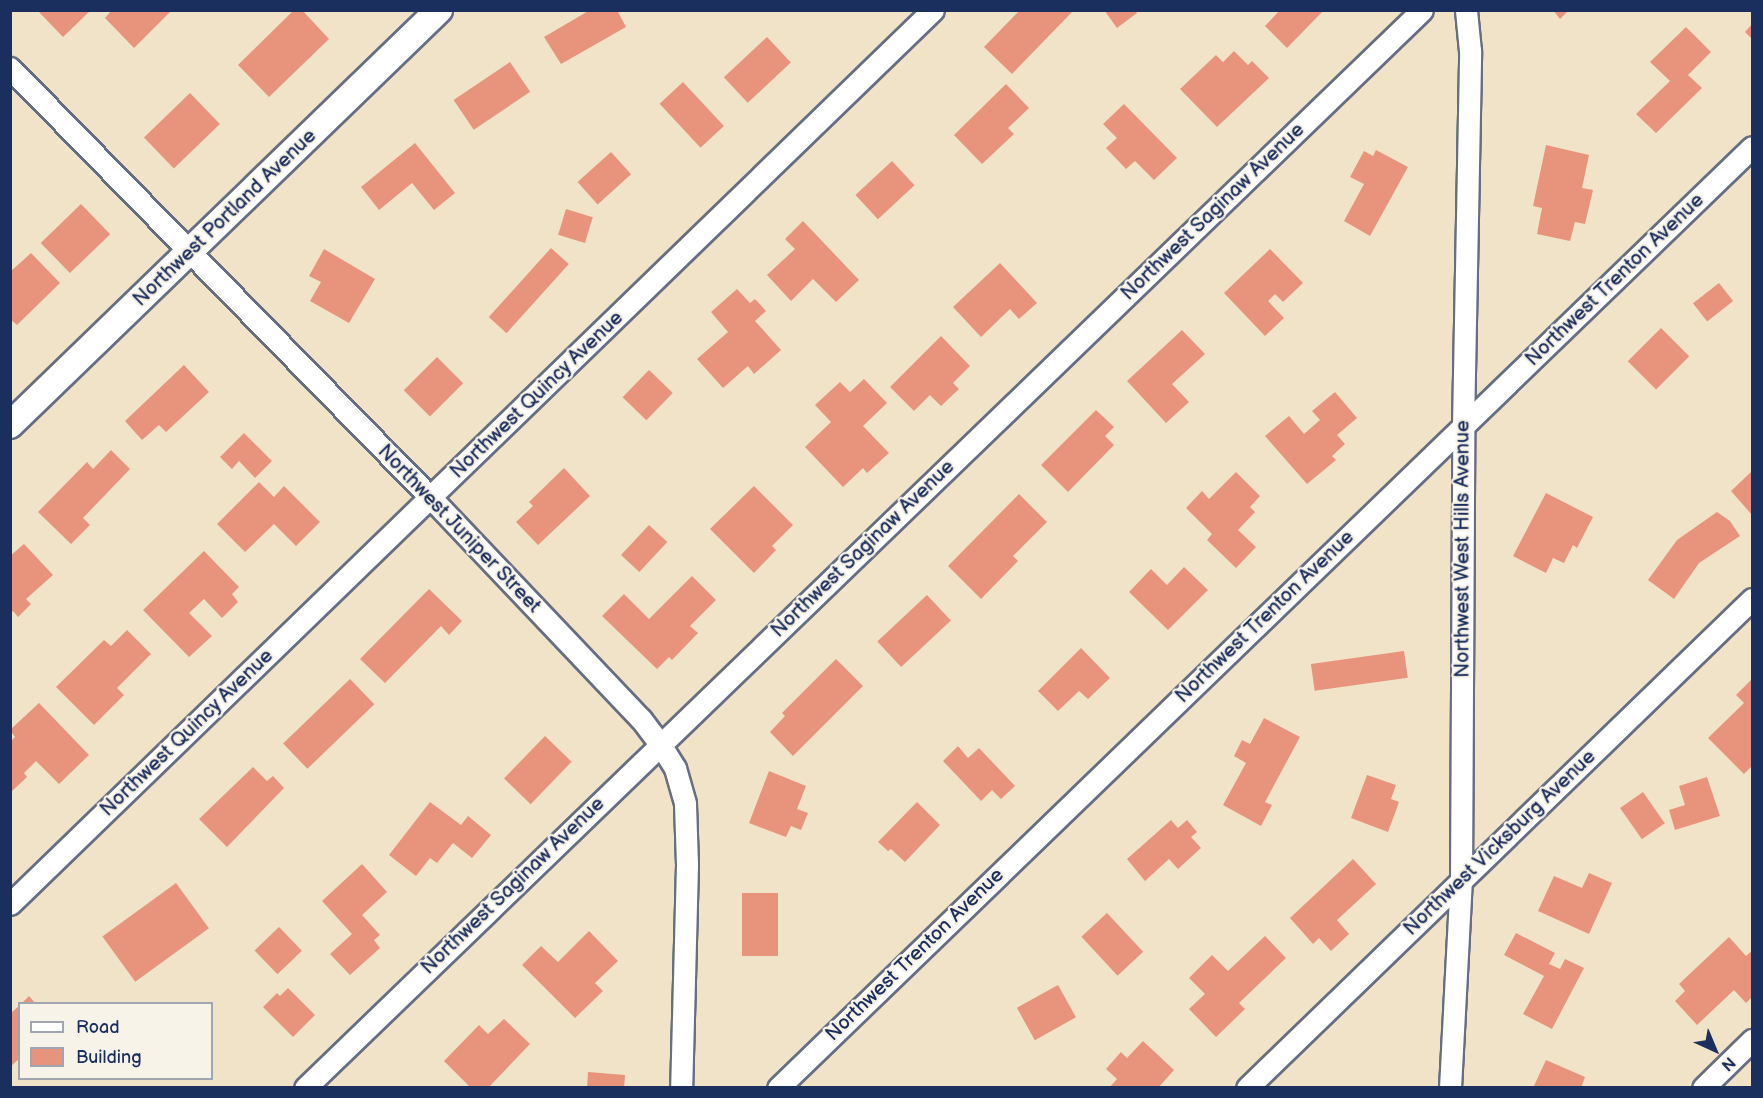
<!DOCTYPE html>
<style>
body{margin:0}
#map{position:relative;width:1763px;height:1098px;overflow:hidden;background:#f1e3c7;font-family:"Balsamiq Sans",sans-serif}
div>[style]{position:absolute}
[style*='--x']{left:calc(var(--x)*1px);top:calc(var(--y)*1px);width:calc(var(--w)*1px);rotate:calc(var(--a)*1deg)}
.building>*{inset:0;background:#e8947c;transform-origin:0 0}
.roads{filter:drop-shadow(2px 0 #666e83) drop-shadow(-2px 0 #666e83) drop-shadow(0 2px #666e83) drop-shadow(0 -2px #666e83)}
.minor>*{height:21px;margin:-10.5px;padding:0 10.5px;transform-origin:10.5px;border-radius:10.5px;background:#fff}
.tertiary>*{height:26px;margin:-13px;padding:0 13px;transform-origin:13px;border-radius:13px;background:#fff}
span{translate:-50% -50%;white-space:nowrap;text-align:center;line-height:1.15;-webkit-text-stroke:4.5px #f7f3e8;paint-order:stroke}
.street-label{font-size:20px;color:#1b2f5e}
.frame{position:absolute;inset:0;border:12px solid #1b2f5e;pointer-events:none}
.legend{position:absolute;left:18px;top:1002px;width:195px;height:78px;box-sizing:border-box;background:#f7f3e8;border:2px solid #9fa5b1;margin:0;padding:8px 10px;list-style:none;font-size:18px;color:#1b2f5e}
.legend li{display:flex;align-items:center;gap:12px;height:30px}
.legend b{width:30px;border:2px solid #9fa5b1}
.north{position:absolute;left:1685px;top:1020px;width:60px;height:60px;-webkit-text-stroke:4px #f7f3e8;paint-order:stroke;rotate:136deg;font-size:16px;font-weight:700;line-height:24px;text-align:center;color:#1b2f5e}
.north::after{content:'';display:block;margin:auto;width:21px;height:27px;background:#1b2f5e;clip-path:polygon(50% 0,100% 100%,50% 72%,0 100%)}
</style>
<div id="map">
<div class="building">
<i style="clip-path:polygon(37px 10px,91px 10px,63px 37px)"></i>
<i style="clip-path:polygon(112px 10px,172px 10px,134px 48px,105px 18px)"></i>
<i style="clip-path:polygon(294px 10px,302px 10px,329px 39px,269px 97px,238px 65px)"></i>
<i style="clip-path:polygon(590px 10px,617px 10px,626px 27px,561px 64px,544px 37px)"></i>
<i style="clip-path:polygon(1020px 10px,1074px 10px,1012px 74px,984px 47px)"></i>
<i style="clip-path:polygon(1104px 10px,1135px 10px,1137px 13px,1117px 28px)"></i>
<i style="clip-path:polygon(1280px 10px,1324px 10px,1287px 48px,1265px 26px)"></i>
<i style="clip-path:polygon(1553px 10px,1569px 10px,1560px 19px)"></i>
<i style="clip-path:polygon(1752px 24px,1752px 39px,1745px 32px)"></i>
<i style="clip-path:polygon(1686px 27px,1711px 52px,1688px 75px,1702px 88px,1656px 133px,1636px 114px,1670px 81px,1650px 62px)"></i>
<i style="left:767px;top:37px;width:35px;height:59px;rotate:47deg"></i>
<i style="clip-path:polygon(1234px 51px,1248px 65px,1252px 61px,1269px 78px,1217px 127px,1180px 89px,1216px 55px,1223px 62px)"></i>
<i style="left:510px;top:62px;width:36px;height:68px;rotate:56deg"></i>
<i style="left:683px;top:82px;width:60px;height:32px;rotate:47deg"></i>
<i style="clip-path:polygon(1006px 84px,1029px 108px,1008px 128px,1014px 134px,982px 164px,954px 135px)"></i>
<i style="left:190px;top:93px;width:43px;height:64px;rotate:46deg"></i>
<i style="clip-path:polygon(1124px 104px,1177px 158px,1154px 180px,1135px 161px,1126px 169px,1106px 148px,1117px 138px,1103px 124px)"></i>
<i style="clip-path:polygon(415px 143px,455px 193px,434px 210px,412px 183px,379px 210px,361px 187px)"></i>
<i style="clip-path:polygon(1546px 145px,1589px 155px,1582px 188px,1593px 190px,1585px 224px,1575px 222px,1570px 241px,1537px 234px,1542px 208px,1533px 206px)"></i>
<i style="clip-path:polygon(1376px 150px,1408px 167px,1370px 236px,1344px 221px,1364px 184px,1350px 177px,1364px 151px,1373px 156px)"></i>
<i style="left:611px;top:152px;width:30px;height:45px;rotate:48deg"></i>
<i style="left:892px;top:161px;width:33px;height:50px;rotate:47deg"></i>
<i style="left:81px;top:204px;width:42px;height:56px;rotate:46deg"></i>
<i style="left:566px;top:209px;width:28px;height:27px;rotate:17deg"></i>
<i style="clip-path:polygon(803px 221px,859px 280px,836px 302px,813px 279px,791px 301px,767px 275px,795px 249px,785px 239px)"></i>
<i style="left:551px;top:248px;width:24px;height:93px;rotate:42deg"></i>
<i style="clip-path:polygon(324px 249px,375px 279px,349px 323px,310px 301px,321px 282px,309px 276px)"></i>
<i style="clip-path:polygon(1270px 249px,1303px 283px,1283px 302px,1275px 294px,1268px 301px,1284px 318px,1265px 336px,1224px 293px)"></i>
<i style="clip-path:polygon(31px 253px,60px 283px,17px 325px,10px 319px,10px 272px)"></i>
<i style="clip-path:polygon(1000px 263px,1037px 303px,1019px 319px,1010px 309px,981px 337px,953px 307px)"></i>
<i style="left:1719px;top:283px;width:23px;height:33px;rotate:52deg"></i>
<i style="clip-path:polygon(737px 289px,750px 303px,755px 299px,766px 311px,755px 321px,781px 350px,754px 374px,748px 366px,723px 388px,697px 359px,728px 332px,711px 312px)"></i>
<i style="left:1661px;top:328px;width:40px;height:47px;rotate:45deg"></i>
<i style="clip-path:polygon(1182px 330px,1205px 354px,1172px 384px,1189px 402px,1166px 423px,1127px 381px)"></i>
<i style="clip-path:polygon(941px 336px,970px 366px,953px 383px,959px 389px,941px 406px,930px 395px,914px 411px,890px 387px)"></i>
<i style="left:437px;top:357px;width:37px;height:47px;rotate:45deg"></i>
<i style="clip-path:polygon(184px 365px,209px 392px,166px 432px,159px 425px,142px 440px,125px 421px)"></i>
<i style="left:649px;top:370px;width:33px;height:38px;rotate:44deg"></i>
<i style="clip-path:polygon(864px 379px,887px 403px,863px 426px,889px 453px,867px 473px,863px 468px,843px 487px,805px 447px,831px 422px,815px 405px,840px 382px,850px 392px)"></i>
<i style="clip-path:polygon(1335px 392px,1357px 418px,1337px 435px,1345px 444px,1332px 456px,1336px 460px,1307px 484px,1265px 436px,1289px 416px,1304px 434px,1320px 420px,1312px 411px)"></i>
<i style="clip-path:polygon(1096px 410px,1114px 427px,1105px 436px,1114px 445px,1068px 492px,1041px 465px)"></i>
<i style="clip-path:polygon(244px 433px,272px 461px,255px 478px,239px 461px,232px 469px,220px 457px)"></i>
<i style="clip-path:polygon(111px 450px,130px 469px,83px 518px,90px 525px,71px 544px,38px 512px,87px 462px,93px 469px)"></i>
<i style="clip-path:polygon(564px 468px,590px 496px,538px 545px,516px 522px,533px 506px,529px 502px)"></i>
<i style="clip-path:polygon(1752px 471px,1752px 515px,1731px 491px)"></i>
<i style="clip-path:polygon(1236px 472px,1260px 496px,1250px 507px,1255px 512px,1238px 530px,1256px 547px,1236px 568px,1207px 540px,1212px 534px,1186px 508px,1202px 491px,1209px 499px)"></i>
<i style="clip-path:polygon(259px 482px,274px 497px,284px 486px,320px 522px,296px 546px,274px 524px,245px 552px,217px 524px)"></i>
<i style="clip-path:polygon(754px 486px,793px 525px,772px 546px,776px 550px,754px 573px,710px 529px)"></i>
<i style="clip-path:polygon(1546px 493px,1593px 517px,1577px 548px,1573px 545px,1564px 563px,1553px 558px,1546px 573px,1513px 556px)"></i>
<i style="clip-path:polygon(1019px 494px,1047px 522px,1013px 556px,1018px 561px,981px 599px,948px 566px)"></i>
<i style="clip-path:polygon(1717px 512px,1730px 521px,1740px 536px,1699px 563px,1674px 599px,1648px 580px,1677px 540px)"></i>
<i style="left:649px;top:525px;width:25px;height:41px;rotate:43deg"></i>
<i style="clip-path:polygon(24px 544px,53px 575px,26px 599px,31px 604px,18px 617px,13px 611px,10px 613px,10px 556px)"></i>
<i style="clip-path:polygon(204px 551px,239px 587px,232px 594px,238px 602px,222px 618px,204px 599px,189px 613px,212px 636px,189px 657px,143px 610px)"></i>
<i style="clip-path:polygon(1184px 567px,1208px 590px,1168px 630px,1129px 592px,1151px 569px,1167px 585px)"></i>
<i style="clip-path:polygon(692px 576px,716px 600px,690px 626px,698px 633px,672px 660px,669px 657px,657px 669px,602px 616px,624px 594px,649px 619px)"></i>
<i style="clip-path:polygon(429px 589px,462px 621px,449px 635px,441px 626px,385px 683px,360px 659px)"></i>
<i style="left:927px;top:595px;width:35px;height:68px;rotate:47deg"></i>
<i style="clip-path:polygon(127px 630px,151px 654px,117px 688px,124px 695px,94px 725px,56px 687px,104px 640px,111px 646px)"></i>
<i style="clip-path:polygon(1081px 648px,1110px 678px,1088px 699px,1079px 691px,1058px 711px,1038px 691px)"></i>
<i style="left:1404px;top:651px;width:27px;height:94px;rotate:82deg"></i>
<i style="clip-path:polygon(836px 659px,863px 686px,793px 756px,770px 732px,785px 716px,782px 713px)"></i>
<i style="left:350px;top:679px;width:35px;height:93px;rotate:46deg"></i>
<i style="clip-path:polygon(1751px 680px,1752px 766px,1744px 774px,1708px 738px,1744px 703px,1736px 695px)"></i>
<i style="clip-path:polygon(39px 703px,89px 755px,59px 784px,36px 761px,24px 773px,27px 777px,10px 793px,10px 742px,15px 737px,10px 730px)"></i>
<i style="clip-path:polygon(1264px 718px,1300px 737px,1265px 802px,1272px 805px,1261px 826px,1223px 805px,1246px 763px,1234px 756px,1242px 740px,1250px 744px)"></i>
<i style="left:545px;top:736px;width:37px;height:59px;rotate:44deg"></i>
<i style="clip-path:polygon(958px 746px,968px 758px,979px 748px,1015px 786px,1001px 799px,992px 790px,981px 801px,943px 761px)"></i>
<i style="clip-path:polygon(253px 767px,267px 781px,273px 776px,284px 788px,227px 847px,199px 819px)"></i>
<i style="clip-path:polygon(769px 771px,806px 786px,797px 809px,808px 813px,801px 830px,791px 826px,786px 837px,749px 823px)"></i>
<i style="clip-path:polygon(1367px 775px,1396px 785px,1391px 799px,1399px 802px,1388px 832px,1351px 818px)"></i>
<i style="clip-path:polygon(1707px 777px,1720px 816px,1675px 830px,1669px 810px,1685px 805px,1679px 786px)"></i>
<i style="left:1643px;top:792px;width:38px;height:28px;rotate:55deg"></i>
<i style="clip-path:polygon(430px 802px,461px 825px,468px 816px,491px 835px,472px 858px,453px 843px,437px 863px,430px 858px,416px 876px,389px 855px)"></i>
<i style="clip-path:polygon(917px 802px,940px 825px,905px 862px,891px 849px,888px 851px,878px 842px)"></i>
<i style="clip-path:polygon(1171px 820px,1178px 828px,1187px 820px,1197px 832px,1191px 837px,1201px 848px,1178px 869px,1169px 859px,1145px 881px,1127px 859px)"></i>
<i style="clip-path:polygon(1353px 859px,1376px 884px,1337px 920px,1349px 934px,1331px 951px,1319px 938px,1313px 944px,1290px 918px)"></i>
<i style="clip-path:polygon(362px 864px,387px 892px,362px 915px,380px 935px,374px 940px,380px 948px,350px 975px,330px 954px,352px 934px,322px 901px)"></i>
<i style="clip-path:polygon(1589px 873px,1612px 883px,1589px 934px,1538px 911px,1554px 876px,1582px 888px)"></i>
<i style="left:176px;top:883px;width:56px;height:91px;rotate:54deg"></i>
<i style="left:742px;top:893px;width:36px;height:63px"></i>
<i style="left:1107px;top:913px;width:53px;height:35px;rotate:47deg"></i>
<i style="left:279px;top:927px;width:33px;height:34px;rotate:46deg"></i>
<i style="clip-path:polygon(589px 931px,618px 961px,595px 983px,603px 991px,575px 1018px,522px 965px,541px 946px,558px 962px)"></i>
<i style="clip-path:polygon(1516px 933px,1555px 953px,1549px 964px,1560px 969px,1565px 959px,1584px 968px,1552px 1029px,1523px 1014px,1544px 976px,1504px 955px)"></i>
<i style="clip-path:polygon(1265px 936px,1286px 958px,1239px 1003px,1245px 1009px,1216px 1037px,1189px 1009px,1205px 994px,1189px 978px,1212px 955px,1228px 971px)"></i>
<i style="clip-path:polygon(1729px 937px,1746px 956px,1752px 951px,1752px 997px,1746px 1003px,1734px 990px,1697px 1025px,1675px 1001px,1685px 991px,1679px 984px)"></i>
<i style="left:1058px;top:985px;width:37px;height:47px;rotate:61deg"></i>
<i style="clip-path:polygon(288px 988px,315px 1015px,293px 1037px,263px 1007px,277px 993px,280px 996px)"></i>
<i style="clip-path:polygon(29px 996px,36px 1004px,21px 1004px)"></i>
<i style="clip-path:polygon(20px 1005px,20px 1058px,10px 1067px,10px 1014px)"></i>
<i style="clip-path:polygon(504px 1019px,530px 1044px,488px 1088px,471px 1088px,444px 1061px,479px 1025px,488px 1034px)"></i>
<i style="clip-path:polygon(1143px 1041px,1174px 1070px,1158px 1088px,1109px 1088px,1117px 1079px,1106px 1069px,1121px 1052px,1127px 1058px)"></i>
<i style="clip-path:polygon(1546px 1060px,1585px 1077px,1581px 1088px,1533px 1088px)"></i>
<i style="clip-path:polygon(588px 1072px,625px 1075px,624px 1088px,587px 1088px)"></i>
</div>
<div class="roads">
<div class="minor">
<i style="--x:10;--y:68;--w:602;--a:45.61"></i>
<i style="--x:431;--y:498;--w:305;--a:46.5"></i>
<i style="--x:641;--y:719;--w:31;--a:53"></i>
<i style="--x:660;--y:744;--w:28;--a:58"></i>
<i style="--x:675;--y:768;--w:37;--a:74"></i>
<i style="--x:685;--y:804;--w:61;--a:88.1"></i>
<i style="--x:687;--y:865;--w:223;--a:91.5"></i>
<i style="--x:10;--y:904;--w:1285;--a:-44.09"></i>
<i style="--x:305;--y:1088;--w:1552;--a:-43.98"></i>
<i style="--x:778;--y:1088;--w:1354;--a:-44.01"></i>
<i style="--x:1247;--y:1088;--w:703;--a:-44.08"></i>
<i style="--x:1450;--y:1088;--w:207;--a:-87"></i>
<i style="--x:1461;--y:881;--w:455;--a:-89.7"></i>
<i style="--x:1463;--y:426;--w:375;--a:-88.9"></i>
<i style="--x:1470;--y:51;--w:41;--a:-95.6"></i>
<i style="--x:1703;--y:1088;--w:69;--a:-44.4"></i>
</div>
<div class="tertiary">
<i style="--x:10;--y:425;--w:597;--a:-44.05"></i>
</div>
</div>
<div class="street-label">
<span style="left:1213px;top:212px;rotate:-44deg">Northwest Saginaw Avenue</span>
<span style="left:225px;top:218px;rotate:-44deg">Northwest Portland Avenue</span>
<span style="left:1615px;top:280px;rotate:-44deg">Northwest Trenton Avenue</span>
<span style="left:537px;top:395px;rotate:-44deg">Northwest Quincy Avenue</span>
<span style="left:459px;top:529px;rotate:46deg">Northwest Juniper Street</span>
<span style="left:863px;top:549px;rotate:-44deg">Northwest Saginaw Avenue</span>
<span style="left:1463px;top:549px;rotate:-90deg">Northwest West Hills Avenue</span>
<span style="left:1265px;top:617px;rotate:-44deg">Northwest Trenton Avenue</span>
<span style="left:187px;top:733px;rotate:-44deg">Northwest Quincy Avenue</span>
<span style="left:1500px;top:843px;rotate:-44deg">Northwest Vicksburg Avenue</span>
<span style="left:513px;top:886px;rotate:-44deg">Northwest Saginaw Avenue</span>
<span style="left:915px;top:955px;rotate:-44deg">Northwest Trenton Avenue</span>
</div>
<div class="frame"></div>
<ul class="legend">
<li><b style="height:8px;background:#fff"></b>Road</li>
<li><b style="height:16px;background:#e8947c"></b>Building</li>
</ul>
<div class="north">N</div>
</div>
